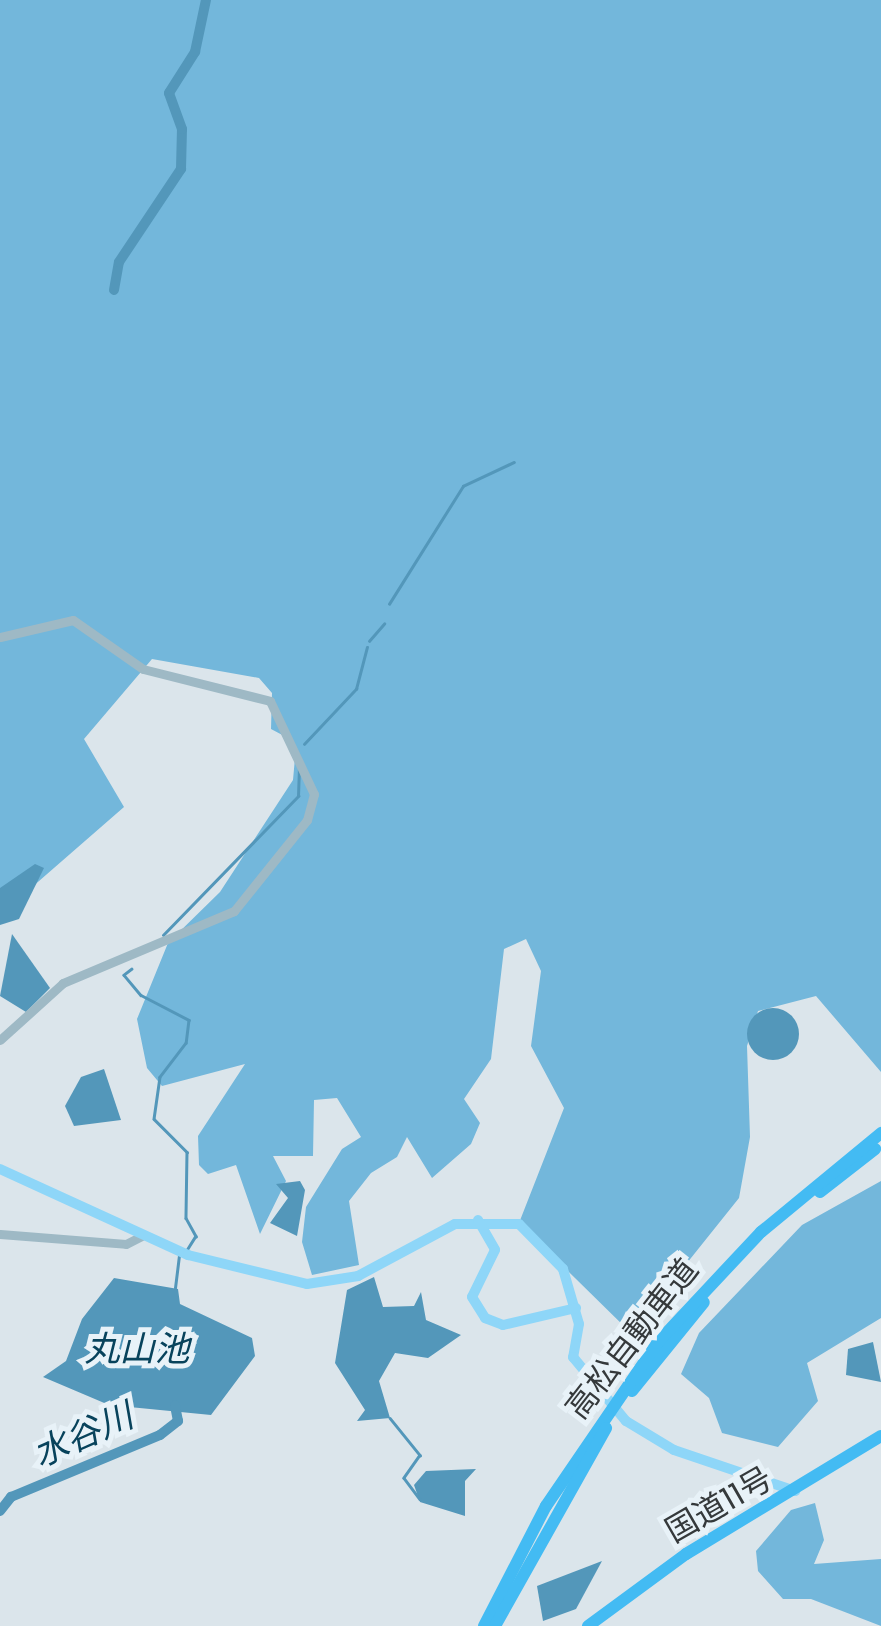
<!DOCTYPE html>
<meta charset="utf-8">
<style>
body{margin:0}
#map{position:relative;width:881px;height:1626px;overflow:hidden;background:#dbe5eb;font-family:Poppins,"Noto Sans JP",sans-serif}
div>[style]{position:absolute}
[style*='--x']{left:calc(var(--x)*1px);top:calc(var(--y)*1px);width:calc(var(--w)*1px);rotate:calc(var(--a)*1deg)}
.forest>*{inset:0;background:#73b7db}
.water>*{inset:0;background:#5397ba}
.round{border-radius:50%}
.stream>*{height:2.5px;margin:-1.25px;padding:0 1.25px;transform-origin:1.25px;border-radius:1.25px;background:#5397ba}
.river>*{height:10px;margin:-5px;padding:0 5px;transform-origin:5px;border-radius:5px;background:#5397ba}
.secondary>*{height:9px;margin:-4.5px;padding:0 4.5px;transform-origin:4.5px;border-radius:4.5px;background:#9eb9c5}
.primary>*{height:10px;margin:-5px;padding:0 5px;transform-origin:5px;border-radius:5px;background:#8ed6f8}
.highway>*{height:12px;margin:-6px;padding:0 6px;transform-origin:6px;border-radius:6px;background:#43bbf3}
span{translate:-50% -50%;white-space:nowrap;text-align:center;line-height:1.15;-webkit-text-stroke:10px #e8f2f8;paint-order:stroke}
.street-label{font-size:32px;color:#35393b}
.water-label{font-size:35px;color:#08435c;font-style:italic}
</style>
<div id="map">
<div class="forest">
<i style="clip-path:polygon(0 0,881px 0,881px 1072px,816px 996px,758px 1011px,747px 1046px,750px 1137px,739px 1198px,631px 1333px,519px 1223px,564px 1108px,531px 1046px,541px 971px,526px 939px,504px 949px,491px 1059px,464px 1099px,480px 1123px,471px 1144px,432px 1178px,407px 1137px,397px 1157px,371px 1173px,349px 1201px,359px 1265px,312px 1275px,302px 1242px,306px 1207px,342px 1149px,361px 1137px,337px 1098px,314px 1100px,313px 1156px,273px 1156px,286px 1181px,260px 1234px,236px 1165px,208px 1174px,199px 1165px,198px 1136px,245px 1064px,162px 1086px,147px 1068px,137px 1019px,168px 943px,220px 892px,293px 780px,295px 758px,288px 738px,271px 729px,272px 693px,259px 678px,152px 659px,84px 739px,124px 807px,0 915px)"></i>
<i style="clip-path:polygon(881px 1181px,881px 1318px,807px 1363px,818px 1401px,778px 1447px,722px 1433px,709px 1398px,681px 1374px,699px 1333px,802px 1225px)"></i>
<i style="clip-path:polygon(815px 1503px,824px 1540px,814px 1564px,881px 1559px,881px 1626px,811px 1599px,783px 1599px,758px 1571px,756px 1551px,791px 1510px)"></i>
</div>
<div class="water">
<i style="clip-path:polygon(35px 864px,44px 868px,19px 919px,0 925px,0 888px)"></i>
<i style="clip-path:polygon(12px 934px,50px 988px,26px 1012px,0 996px)"></i>
<i class="round" style="left:747px;top:1008px;width:52px;height:52px"></i>
<i style="clip-path:polygon(104px 1069px,121px 1120px,74px 1126px,65px 1106px,81px 1077px)"></i>
<i style="clip-path:polygon(300px 1181px,305px 1190px,297px 1236px,270px 1223px,288px 1198px,276px 1184px)"></i>
<i style="clip-path:polygon(374px 1277px,383px 1307px,414px 1306px,421px 1292px,426px 1320px,461px 1335px,428px 1358px,395px 1353px,379px 1381px,390px 1418px,357px 1421px,365px 1410px,335px 1363px,347px 1290px)"></i>
<i style="clip-path:polygon(114px 1278px,178px 1289px,180px 1304px,252px 1338px,255px 1356px,211px 1415px,109px 1405px,43px 1377px,66px 1361px,82px 1319px)"></i>
<i style="clip-path:polygon(873px 1342px,881px 1382px,846px 1375px,848px 1349px)"></i>
<i style="clip-path:polygon(476px 1469px,465px 1481px,465px 1516px,420px 1502px,414px 1485px,426px 1471px)"></i>
<i style="clip-path:polygon(602px 1561px,576px 1609px,543px 1621px,537px 1586px)"></i>
</div>
<div class="stream">
<i style="--x:389;--y:604;--w:139;--a:-57.9"></i>
<i style="--x:463;--y:486;--w:56;--a:-25.2"></i>
<i style="--x:369;--y:641;--w:23;--a:-49"></i>
<i style="--x:304;--y:744;--w:76;--a:-46.6"></i>
<i style="--x:356;--y:689;--w:43;--a:-75.3"></i>
<i style="--x:163;--y:935;--w:194;--a:-45.8"></i>
<i style="--x:298;--y:796;--w:26;--a:-88"></i>
<i style="--x:132;--y:969;--w:10;--a:143"></i>
<i style="--x:124;--y:975;--w:26;--a:50"></i>
<i style="--x:141;--y:995;--w:54;--a:27.5"></i>
<i style="--x:189;--y:1020;--w:23;--a:97"></i>
<i style="--x:186;--y:1043;--w:43;--a:127.4"></i>
<i style="--x:160;--y:1077;--w:42;--a:98.1"></i>
<i style="--x:154;--y:1119;--w:47;--a:45"></i>
<i style="--x:187;--y:1152;--w:66;--a:90.9"></i>
<i style="--x:186;--y:1218;--w:21;--a:61"></i>
<i style="--x:196;--y:1236;--w:15;--a:122"></i>
<i style="--x:175;--y:1288;--w:32;--a:-83"></i>
<i style="--x:390;--y:1418;--w:48;--a:51"></i>
<i style="--x:420;--y:1455;--w:28;--a:125"></i>
<i style="--x:404;--y:1478;--w:26;--a:53"></i>
</div>
<div class="river">
<i style="--x:114;--y:290;--w:28;--a:-80"></i>
<i style="--x:119;--y:262;--w:112;--a:-56.3"></i>
<i style="--x:181;--y:169;--w:40;--a:-88.6"></i>
<i style="--x:182;--y:129;--w:38;--a:-110"></i>
<i style="--x:169;--y:93;--w:49;--a:-57.6"></i>
<i style="--x:195;--y:52;--w:53;--a:-78.1"></i>
<i style="--x:0;--y:1511;--w:18;--a:-52"></i>
<i style="--x:11;--y:1497;--w:161;--a:-22.6"></i>
<i style="--x:160;--y:1435;--w:23;--a:-38"></i>
<i style="--x:178;--y:1421;--w:16;--a:-101"></i>
</div>
<div class="secondary">
<i style="--x:0;--y:637;--w:75;--a:-13.1"></i>
<i style="--x:73;--y:620;--w:85;--a:35"></i>
<i style="--x:143;--y:669;--w:131;--a:14.1"></i>
<i style="--x:270;--y:701;--w:103;--a:64.7"></i>
<i style="--x:314;--y:794;--w:27;--a:105"></i>
<i style="--x:307;--y:820;--w:117;--a:128.7"></i>
<i style="--x:234;--y:911;--w:186;--a:157.2"></i>
<i style="--x:63;--y:983;--w:85;--a:137.9"></i>
<i style="--x:0;--y:1234;--w:126;--a:4.5"></i>
<i style="--x:126;--y:1244;--w:18;--a:-27"></i>
</div>
<div class="primary">
<i style="--x:0;--y:1169;--w:207;--a:24.6"></i>
<i style="--x:188;--y:1255;--w:122;--a:13.7"></i>
<i style="--x:307;--y:1284;--w:52;--a:-8.9"></i>
<i style="--x:358;--y:1276;--w:110;--a:-28.2"></i>
<i style="--x:455;--y:1224;--w:64;--a:0"></i>
<i style="--x:519;--y:1224;--w:63;--a:45.6"></i>
<i style="--x:563;--y:1269;--w:57;--a:73.8"></i>
<i style="--x:579;--y:1324;--w:34;--a:100"></i>
<i style="--x:573;--y:1357;--w:83;--a:50.4"></i>
<i style="--x:626;--y:1421;--w:56;--a:31.1"></i>
<i style="--x:674;--y:1450;--w:128;--a:18.7"></i>
<i style="--x:478;--y:1220;--w:34;--a:60"></i>
<i style="--x:495;--y:1250;--w:52;--a:116.1"></i>
<i style="--x:472;--y:1297;--w:25;--a:58"></i>
<i style="--x:485;--y:1318;--w:19;--a:21"></i>
<i style="--x:503;--y:1325;--w:75;--a:-13.1"></i>
</div>
<div class="highway">
<i style="--x:820;--y:1192;--w:70;--a:-38"></i>
<i style="--x:632;--y:1391;--w:114;--a:-51"></i>
<i style="--x:484;--y:1626;--w:135;--a:-62.7"></i>
<i style="--x:546;--y:1506;--w:197;--a:-55.7"></i>
<i style="--x:657;--y:1343;--w:152;--a:-46.9"></i>
<i style="--x:761;--y:1232;--w:156;--a:-39.5"></i>
<i style="--x:495;--y:1626;--w:227;--a:-60.7"></i>
<i style="--x:588;--y:1626;--w:122;--a:-36.3"></i>
<i style="--x:686;--y:1554;--w:228;--a:-31.2"></i>
</div>
<div class="street-label">
<span style="left:632px;top:1339px;rotate:-52deg">高松自動車道</span>
<span style="left:719px;top:1505px;rotate:-30deg">国道11号</span>
</div>
<div class="water-label">
<span style="left:137px;top:1349px">丸山池</span>
<span style="left:83px;top:1435px;rotate:-24deg">水谷川</span>
</div>
</div>
